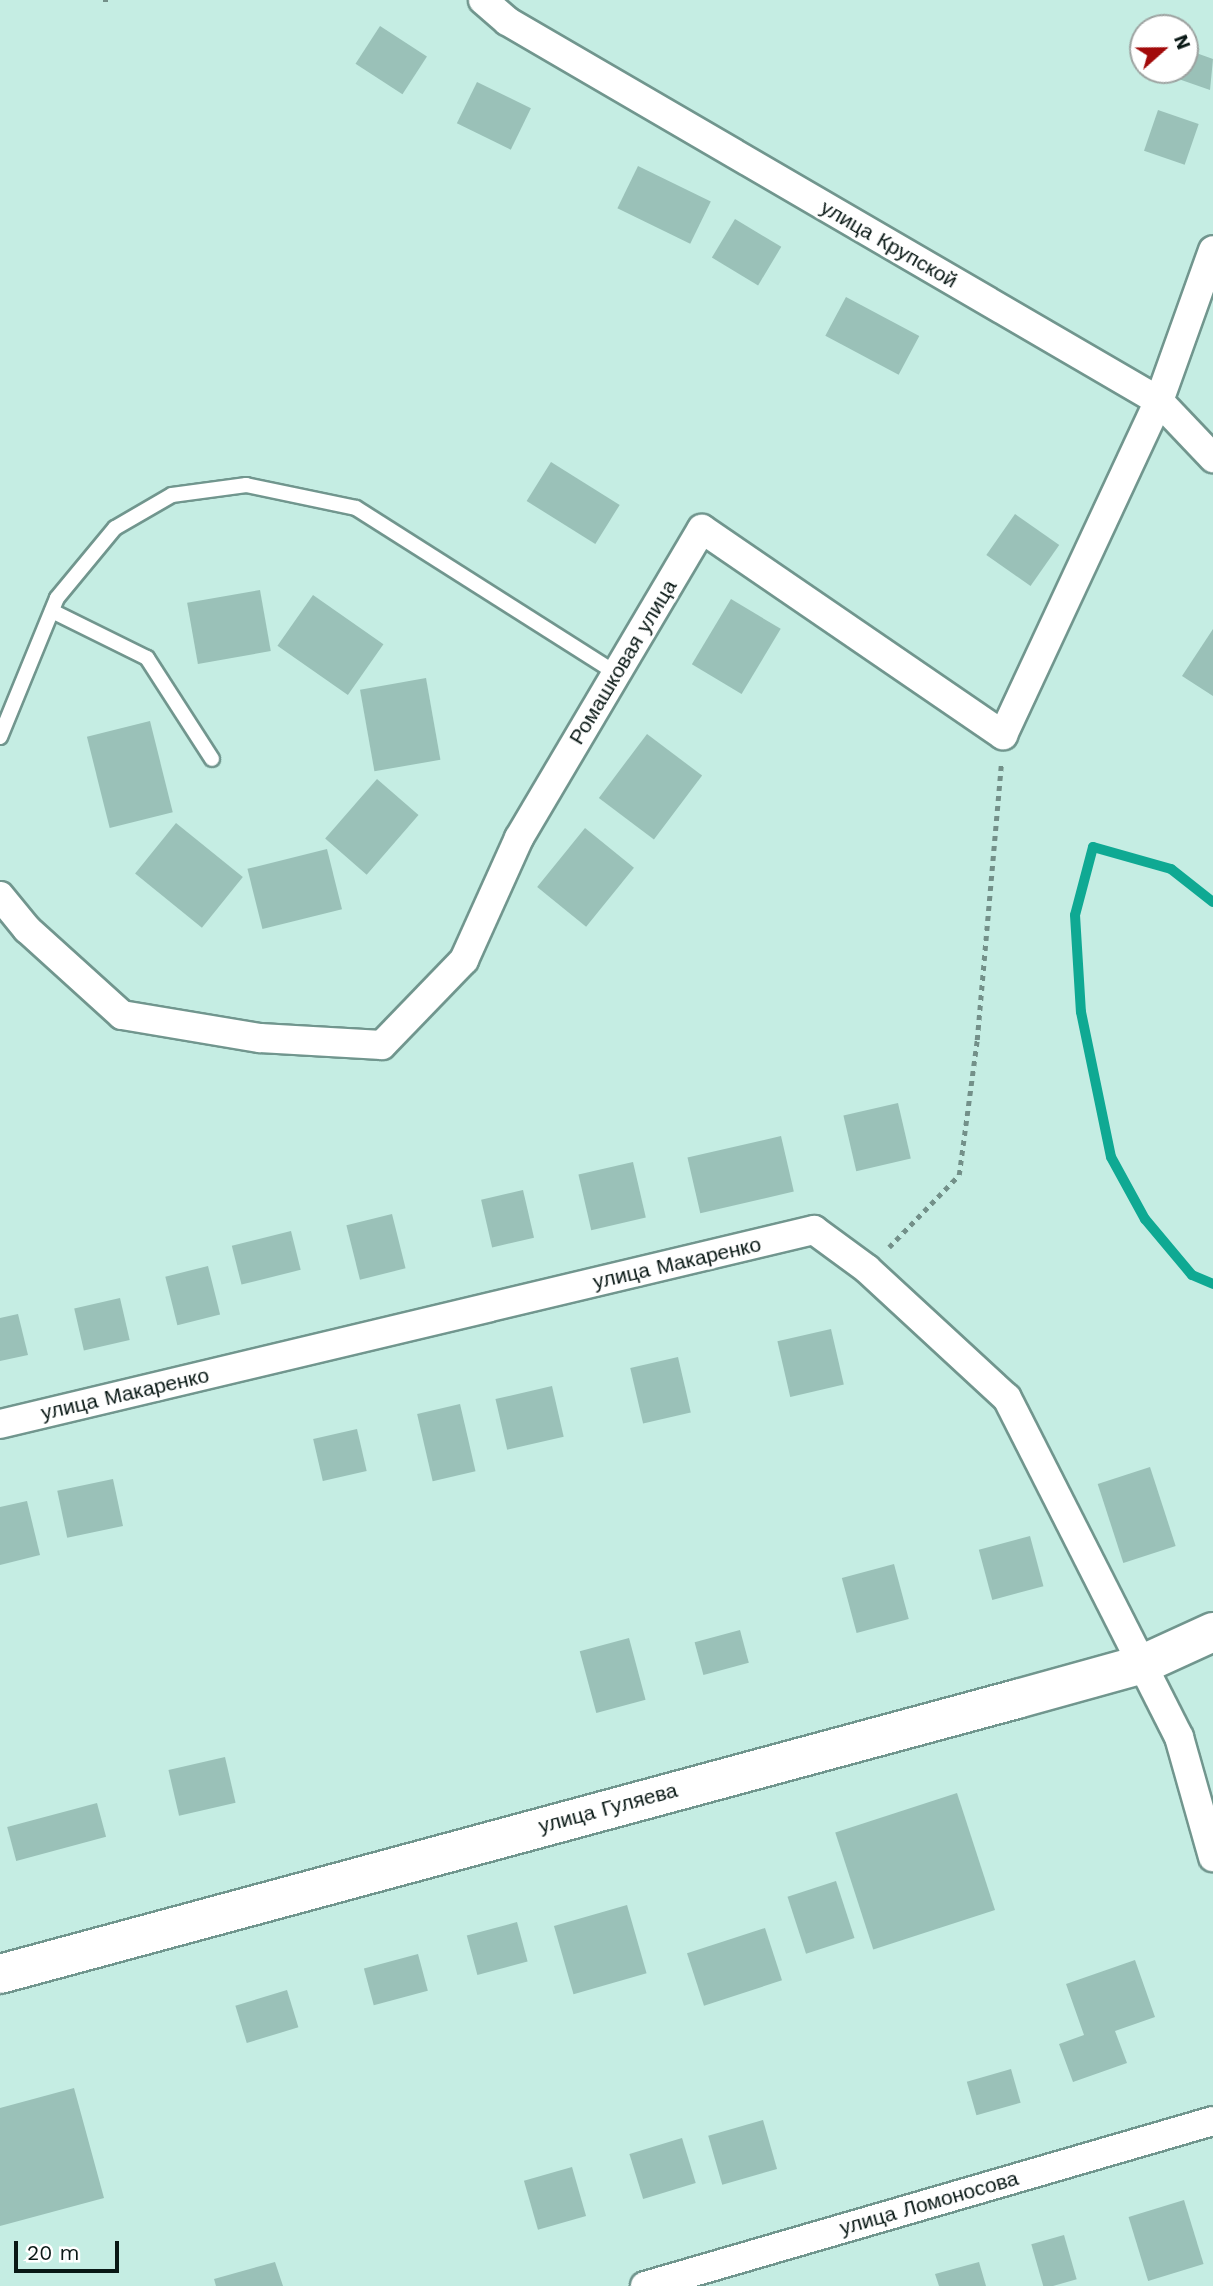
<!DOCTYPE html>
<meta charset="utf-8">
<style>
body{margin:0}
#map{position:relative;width:1213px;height:2286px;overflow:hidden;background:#c5ede3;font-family:"Work Sans",sans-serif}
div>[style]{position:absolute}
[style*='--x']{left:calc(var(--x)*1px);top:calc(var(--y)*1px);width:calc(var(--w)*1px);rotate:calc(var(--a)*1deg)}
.stream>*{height:10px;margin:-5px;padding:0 5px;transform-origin:5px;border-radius:5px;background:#0fa993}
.building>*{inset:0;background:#9ac1b8;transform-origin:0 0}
.path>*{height:4.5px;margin-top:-2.25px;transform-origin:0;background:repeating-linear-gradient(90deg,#739089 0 5px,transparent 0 10px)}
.roads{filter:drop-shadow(2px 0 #71968e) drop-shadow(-2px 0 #71968e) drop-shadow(0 2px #71968e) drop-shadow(0 -2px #71968e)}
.service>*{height:14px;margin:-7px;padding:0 7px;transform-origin:7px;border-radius:7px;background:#fff}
.minor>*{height:28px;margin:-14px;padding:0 14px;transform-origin:14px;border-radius:14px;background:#fff}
.secondary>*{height:38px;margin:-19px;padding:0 19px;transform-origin:19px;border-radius:19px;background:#fff}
span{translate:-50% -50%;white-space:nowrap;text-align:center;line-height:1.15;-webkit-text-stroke:5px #fff;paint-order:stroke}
.street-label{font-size:21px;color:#091815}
.north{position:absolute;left:1129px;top:14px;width:70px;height:70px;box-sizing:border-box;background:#fff;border:2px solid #9da3a1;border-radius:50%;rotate:69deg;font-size:19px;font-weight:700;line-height:28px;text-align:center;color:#091815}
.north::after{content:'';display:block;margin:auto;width:24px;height:32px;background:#a20a0a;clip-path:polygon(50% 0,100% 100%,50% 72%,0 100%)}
.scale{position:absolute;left:14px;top:2241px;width:105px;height:32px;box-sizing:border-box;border:4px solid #091815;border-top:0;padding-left:9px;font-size:21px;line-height:24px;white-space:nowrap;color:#091815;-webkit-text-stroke:5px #fff;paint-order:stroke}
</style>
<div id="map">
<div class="stream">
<i style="--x:1213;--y:902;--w:53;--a:-141.8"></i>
<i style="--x:1171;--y:869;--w:81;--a:-164.2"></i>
<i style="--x:1093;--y:847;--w:70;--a:104.8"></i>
<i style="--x:1075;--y:915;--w:97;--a:86.5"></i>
<i style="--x:1081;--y:1012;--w:148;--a:78.3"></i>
<i style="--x:1111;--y:1157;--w:71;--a:61.3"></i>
<i style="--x:1145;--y:1219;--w:73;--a:50"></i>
<i style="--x:1192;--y:1275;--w:23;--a:23"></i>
</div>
<div class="building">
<i style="left:380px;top:26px;width:56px;height:45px;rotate:33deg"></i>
<i style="clip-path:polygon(1185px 49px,1213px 59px,1210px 90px,1167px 75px,1169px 70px,1185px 70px)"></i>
<i style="left:477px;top:82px;width:60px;height:46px;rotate:26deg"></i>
<i style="left:1158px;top:110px;width:43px;height:43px;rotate:19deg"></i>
<i style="left:638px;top:166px;width:81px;height:47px;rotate:26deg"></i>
<i style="left:735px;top:219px;width:54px;height:45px;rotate:31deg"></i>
<i style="left:846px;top:297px;width:83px;height:44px;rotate:28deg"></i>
<i style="left:551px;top:462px;width:81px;height:46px;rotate:32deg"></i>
<i style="left:1015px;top:514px;width:54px;height:50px;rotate:35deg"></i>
<i style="left:260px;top:590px;width:62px;height:74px;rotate:80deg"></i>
<i style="left:313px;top:595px;width:86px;height:62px;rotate:35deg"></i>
<i style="left:731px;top:599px;width:58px;height:76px;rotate:31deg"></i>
<i style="clip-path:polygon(1213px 629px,1213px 696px,1182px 676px)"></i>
<i style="left:426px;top:678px;width:83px;height:67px;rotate:80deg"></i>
<i style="left:150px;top:721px;width:94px;height:65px;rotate:76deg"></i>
<i style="left:647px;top:734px;width:69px;height:80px;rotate:37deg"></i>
<i style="left:377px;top:779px;width:55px;height:79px;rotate:41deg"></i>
<i style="left:176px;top:823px;width:86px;height:65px;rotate:39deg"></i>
<i style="left:585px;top:828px;width:63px;height:76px;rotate:39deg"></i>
<i style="left:327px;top:849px;width:62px;height:82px;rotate:76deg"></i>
<i style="left:898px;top:1103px;width:57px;height:56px;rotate:77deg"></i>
<i style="left:781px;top:1136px;width:57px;height:96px;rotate:77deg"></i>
<i style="left:633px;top:1162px;width:57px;height:56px;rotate:77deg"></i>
<i style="left:523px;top:1190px;width:49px;height:43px;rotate:77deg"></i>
<i style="left:392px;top:1214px;width:56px;height:47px;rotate:76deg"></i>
<i style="left:291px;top:1231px;width:40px;height:61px;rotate:76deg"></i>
<i style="left:208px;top:1266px;width:50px;height:44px;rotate:76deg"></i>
<i style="left:120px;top:1298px;width:43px;height:47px;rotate:77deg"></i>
<i style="clip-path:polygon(18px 1314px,28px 1355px,0 1361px,0 1318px)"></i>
<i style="left:831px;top:1329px;width:57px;height:55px;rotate:77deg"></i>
<i style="left:678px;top:1357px;width:57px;height:49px;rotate:77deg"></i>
<i style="left:552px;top:1386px;width:52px;height:58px;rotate:77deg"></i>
<i style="left:460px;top:1404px;width:69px;height:44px;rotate:77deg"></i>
<i style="left:357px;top:1429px;width:43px;height:45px;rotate:77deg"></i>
<i style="left:1150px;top:1467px;width:83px;height:55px;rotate:72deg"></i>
<i style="left:113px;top:1479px;width:48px;height:57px;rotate:78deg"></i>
<i style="clip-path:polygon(27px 1501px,40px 1555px,0 1565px,0 1507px)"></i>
<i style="left:1030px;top:1536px;width:52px;height:53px;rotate:75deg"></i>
<i style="left:894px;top:1564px;width:57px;height:54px;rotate:75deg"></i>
<i style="left:740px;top:1630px;width:34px;height:47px;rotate:75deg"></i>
<i style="left:629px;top:1638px;width:64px;height:51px;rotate:75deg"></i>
<i style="left:225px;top:1757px;width:47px;height:58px;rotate:77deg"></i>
<i style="left:957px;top:1793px;width:123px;height:128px;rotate:72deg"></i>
<i style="left:97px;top:1803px;width:35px;height:93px;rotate:75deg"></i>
<i style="left:836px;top:1881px;width:60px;height:51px;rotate:72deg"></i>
<i style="left:627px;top:1905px;width:71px;height:76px;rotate:74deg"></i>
<i style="left:517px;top:1922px;width:41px;height:52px;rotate:75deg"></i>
<i style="left:765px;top:1928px;width:55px;height:82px;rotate:72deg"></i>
<i style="left:418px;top:1954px;width:38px;height:56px;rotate:75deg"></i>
<i style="clip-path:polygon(1135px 1960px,1155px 2017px,1115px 2031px,1127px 2063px,1073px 2082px,1059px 2044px,1084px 2035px,1066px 1984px)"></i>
<i style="left:287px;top:1990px;width:39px;height:54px;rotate:73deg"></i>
<i style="left:1011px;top:2069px;width:35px;height:46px;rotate:74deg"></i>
<i style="clip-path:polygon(74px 2088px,104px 2198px,0 2226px,0 2108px)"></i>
<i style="left:763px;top:2120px;width:51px;height:57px;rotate:74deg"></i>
<i style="left:682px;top:2138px;width:47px;height:55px;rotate:73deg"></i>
<i style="left:572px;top:2167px;width:51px;height:50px;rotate:74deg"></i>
<i style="left:1184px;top:2200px;width:67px;height:58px;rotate:73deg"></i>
<i style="left:1064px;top:2235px;width:46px;height:34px;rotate:74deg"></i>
<i style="clip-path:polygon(275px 2262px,283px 2286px,216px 2286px,214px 2279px)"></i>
<i style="clip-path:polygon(979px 2262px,986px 2286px,939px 2286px,935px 2274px)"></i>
</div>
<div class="path">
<i style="--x:103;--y:0;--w:7;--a:0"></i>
<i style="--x:889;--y:1247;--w:100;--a:-45.8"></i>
<i style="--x:959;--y:1175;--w:136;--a:-82.4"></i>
<i style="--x:977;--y:1040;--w:277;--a:-85"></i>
</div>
<div class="roads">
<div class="service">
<i style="--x:52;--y:611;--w:106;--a:26.3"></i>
<i style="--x:147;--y:658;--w:120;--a:57.2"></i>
<i style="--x:0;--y:737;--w:150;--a:-67.7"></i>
<i style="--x:57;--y:598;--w:91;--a:-50.4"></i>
<i style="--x:115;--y:528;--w:66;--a:-30.1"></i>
<i style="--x:172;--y:495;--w:75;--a:-7.7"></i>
<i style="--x:246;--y:485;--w:112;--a:11.8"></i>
<i style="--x:356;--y:508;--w:308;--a:32.4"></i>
</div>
<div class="minor">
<i style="--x:483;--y:0;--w:32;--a:41"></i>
<i style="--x:507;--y:21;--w:755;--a:30.23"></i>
<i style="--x:1159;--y:401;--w:160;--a:-70.3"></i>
<i style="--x:0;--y:896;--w:43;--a:50.7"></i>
<i style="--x:27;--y:929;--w:128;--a:42.2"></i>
<i style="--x:122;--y:1015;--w:140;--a:9.5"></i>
<i style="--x:260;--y:1038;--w:122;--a:3.3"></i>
<i style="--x:382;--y:1045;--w:118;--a:-46"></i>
<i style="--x:464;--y:960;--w:134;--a:-65.7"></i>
<i style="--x:519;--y:838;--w:359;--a:-59.4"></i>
<i style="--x:702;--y:529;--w:365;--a:34.4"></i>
<i style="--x:1003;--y:735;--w:369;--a:-65"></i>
<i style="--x:1159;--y:401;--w:79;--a:46.5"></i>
<i style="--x:0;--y:1424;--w:837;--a:-13.41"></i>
<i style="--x:814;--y:1230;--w:66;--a:36.3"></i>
<i style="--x:867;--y:1269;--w:190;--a:42.7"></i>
<i style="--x:1007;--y:1398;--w:380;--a:63.1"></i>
<i style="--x:1179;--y:1737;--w:125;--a:74.2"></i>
<i style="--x:645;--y:2286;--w:591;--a:-16.2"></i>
</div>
<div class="secondary">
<i style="--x:0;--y:1974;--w:1054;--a:-15.13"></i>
<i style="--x:1017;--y:1699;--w:131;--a:-15.5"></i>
<i style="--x:1143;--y:1664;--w:77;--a:-24.6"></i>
</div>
</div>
<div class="street-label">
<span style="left:889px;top:244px;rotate:30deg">улица Крупской</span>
<span style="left:623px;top:662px;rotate:-59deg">Ромашковая улица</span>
<span style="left:677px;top:1263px;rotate:-13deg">улица Макаренко</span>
<span style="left:125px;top:1394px;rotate:-13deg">улица Макаренко</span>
<span style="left:608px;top:1808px;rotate:-15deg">улица Гуляева</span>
<span style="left:929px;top:2203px;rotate:-16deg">улица Ломоносова</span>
</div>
<div class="north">N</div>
<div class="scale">20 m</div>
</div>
